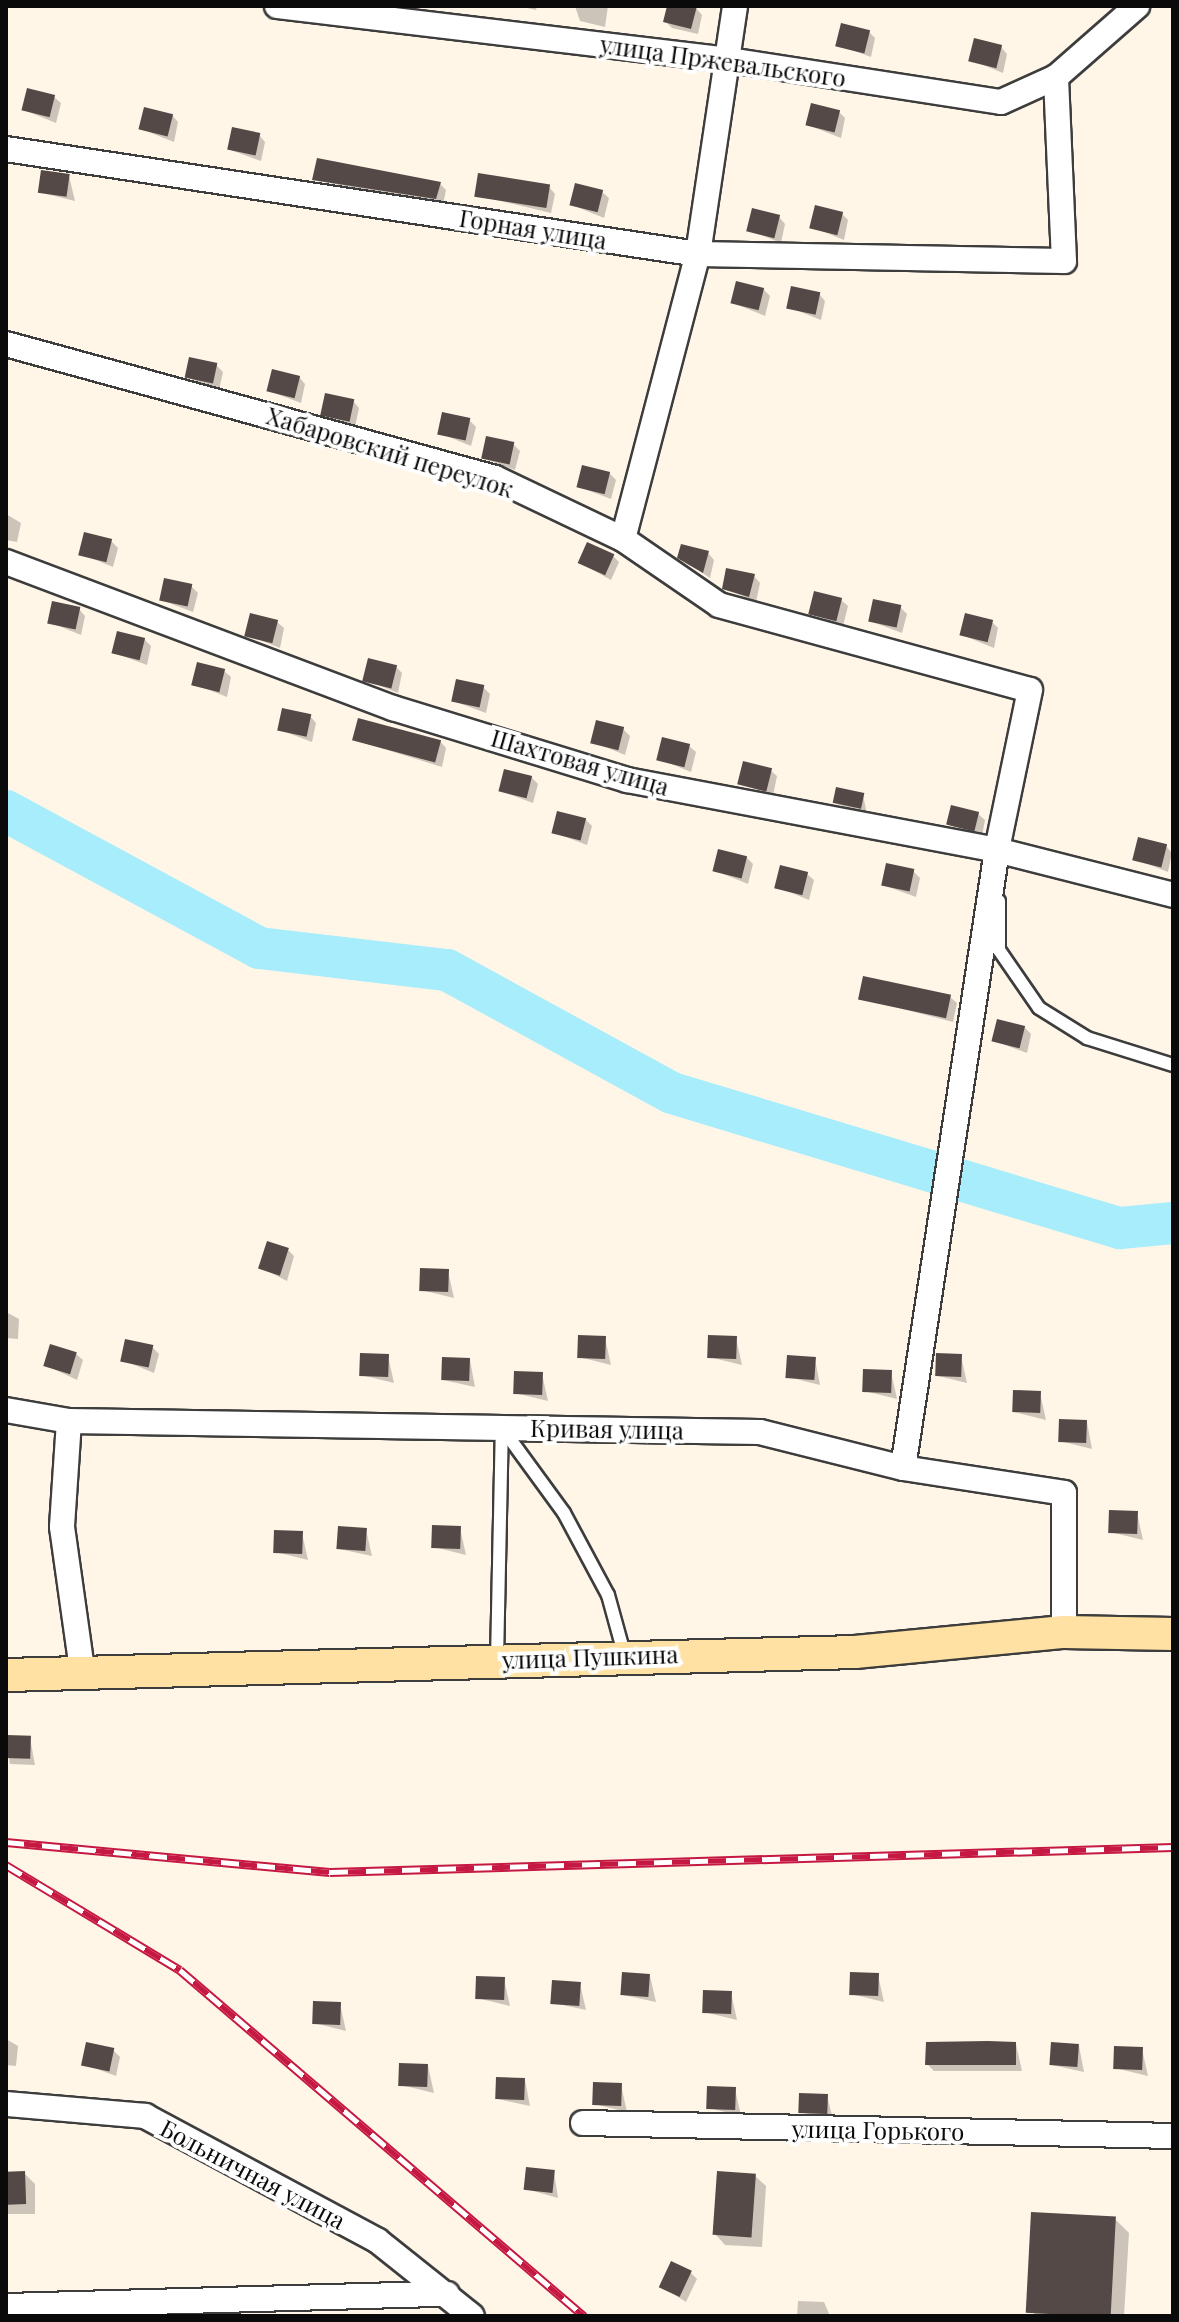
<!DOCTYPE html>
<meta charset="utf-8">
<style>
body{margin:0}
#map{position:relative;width:1179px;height:2322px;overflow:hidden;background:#fff6e8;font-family:"Playfair Display",serif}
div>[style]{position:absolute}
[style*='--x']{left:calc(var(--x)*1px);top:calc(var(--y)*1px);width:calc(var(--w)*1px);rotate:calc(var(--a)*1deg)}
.shadow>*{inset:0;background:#0003}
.river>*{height:42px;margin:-21px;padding:0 21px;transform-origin:21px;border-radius:21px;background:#a8edfb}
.building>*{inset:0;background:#544946;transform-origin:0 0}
.roads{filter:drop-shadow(2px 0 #3d3d3d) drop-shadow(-2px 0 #3d3d3d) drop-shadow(0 2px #3d3d3d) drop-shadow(0 -2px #3d3d3d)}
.service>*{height:12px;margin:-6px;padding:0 6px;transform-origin:6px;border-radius:6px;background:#fff}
.minor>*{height:24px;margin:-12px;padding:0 12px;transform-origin:12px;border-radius:12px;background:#fff}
.secondary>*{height:32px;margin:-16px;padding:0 16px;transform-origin:16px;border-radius:16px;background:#ffe2a3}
.rail>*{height:9px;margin-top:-4.5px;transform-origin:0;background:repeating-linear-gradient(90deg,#fff 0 18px,#c51843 0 36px);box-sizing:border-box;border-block:2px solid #c51843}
span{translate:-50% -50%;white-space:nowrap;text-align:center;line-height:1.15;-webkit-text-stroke:8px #fff;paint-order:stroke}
.street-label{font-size:24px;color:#0a0a0a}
.frame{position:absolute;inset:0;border:8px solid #0a0a0a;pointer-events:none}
</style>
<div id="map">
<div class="shadow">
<i style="clip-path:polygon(518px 6px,537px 6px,536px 10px)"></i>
<i style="clip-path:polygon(575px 6px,608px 6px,605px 27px,580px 21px)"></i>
<i style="clip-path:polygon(669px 6px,696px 8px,702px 15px,698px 34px,672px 28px,665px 21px)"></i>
<i style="clip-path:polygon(869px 32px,875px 38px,871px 57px,838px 45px)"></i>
<i style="clip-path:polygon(1001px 47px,1007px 54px,1003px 73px,971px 60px)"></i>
<i style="clip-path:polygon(54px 97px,61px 103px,56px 123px,24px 110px)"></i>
<i style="clip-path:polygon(838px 111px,845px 118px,841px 138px,808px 125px)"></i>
<i style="clip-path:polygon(172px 115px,178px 122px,174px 142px,141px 129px)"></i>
<i style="clip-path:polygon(259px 135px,265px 142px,261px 161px,228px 149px)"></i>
<i style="clip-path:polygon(69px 176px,75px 201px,42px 193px)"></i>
<i style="clip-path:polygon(314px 180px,440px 184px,446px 190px,443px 205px)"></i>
<i style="clip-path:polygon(549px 187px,555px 194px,551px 213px,475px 195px)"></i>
<i style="clip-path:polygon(602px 192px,609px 198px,604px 218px,572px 205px)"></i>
<i style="clip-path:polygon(842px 214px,848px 220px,844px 240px,812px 227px)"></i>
<i style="clip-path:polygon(779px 217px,785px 224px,781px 243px,749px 230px)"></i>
<i style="clip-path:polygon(763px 289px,770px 296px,765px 316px,733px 303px)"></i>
<i style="clip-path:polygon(819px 294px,825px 301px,821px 320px,788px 307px)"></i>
<i style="clip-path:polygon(216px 365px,223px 372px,219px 390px,186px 377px)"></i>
<i style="clip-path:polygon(299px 377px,305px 384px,301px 403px,269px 391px)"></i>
<i style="clip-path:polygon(353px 401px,359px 408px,355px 427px,323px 414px)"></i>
<i style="clip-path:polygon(469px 420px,476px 427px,471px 446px,439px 433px)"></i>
<i style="clip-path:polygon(513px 444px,520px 451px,515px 470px,483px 458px)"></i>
<i style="clip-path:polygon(609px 473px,616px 480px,611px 499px,579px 487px)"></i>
<i style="clip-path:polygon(6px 514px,21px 523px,17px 542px,6px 540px)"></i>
<i style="clip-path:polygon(111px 541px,118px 548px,113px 567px,81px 554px)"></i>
<i style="clip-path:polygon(708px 553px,714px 560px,710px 578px,680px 558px)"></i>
<i style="clip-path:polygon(613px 556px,619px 562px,611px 580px,580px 563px)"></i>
<i style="clip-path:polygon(754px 576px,760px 583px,756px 602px,724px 588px)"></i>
<i style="clip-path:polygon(191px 586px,198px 593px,193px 612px,161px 600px)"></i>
<i style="clip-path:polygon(841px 600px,848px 606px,843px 626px,811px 613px)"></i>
<i style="clip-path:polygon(900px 607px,907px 614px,902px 633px,870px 621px)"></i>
<i style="clip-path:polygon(79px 609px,85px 616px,81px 635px,49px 622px)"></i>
<i style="clip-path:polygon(277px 622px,284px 628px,280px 648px,247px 635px)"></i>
<i style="clip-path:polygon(992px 622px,998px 628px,994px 648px,962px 635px)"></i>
<i style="clip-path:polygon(144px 639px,151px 646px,147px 665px,114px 653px)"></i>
<i style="clip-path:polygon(396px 667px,402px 673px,398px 693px,366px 680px)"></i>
<i style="clip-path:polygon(224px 671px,231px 677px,227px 697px,194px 684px)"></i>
<i style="clip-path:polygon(483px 687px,490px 694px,486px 713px,453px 701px)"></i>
<i style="clip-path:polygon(310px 716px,316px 723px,312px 742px,280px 730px)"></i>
<i style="clip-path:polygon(623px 729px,630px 736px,625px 755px,593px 742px)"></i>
<i style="clip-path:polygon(355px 740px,440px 741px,446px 748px,442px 767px)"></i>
<i style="clip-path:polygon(689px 746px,696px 752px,691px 772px,659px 759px)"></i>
<i style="clip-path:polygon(770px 770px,777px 776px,773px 796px,740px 783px)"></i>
<i style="clip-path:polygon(531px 777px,538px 784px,533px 803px,501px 791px)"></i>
<i style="clip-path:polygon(863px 795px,867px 814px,834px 803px)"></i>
<i style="clip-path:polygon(978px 814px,985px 820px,982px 836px,949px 825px)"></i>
<i style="clip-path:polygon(585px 819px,592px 826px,587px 845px,555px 833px)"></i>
<i style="clip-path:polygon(1166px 846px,1172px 853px,1168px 872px,1135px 859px)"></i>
<i style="clip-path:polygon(746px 857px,753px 864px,748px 884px,716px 871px)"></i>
<i style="clip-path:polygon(913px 871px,920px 878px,916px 897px,883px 885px)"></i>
<i style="clip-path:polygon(807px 874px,814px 880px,809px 900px,777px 887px)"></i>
<i style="clip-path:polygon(950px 997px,957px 1003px,953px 1022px,860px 998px)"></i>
<i style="clip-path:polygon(1024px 1027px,1031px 1034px,1027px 1053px,994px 1041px)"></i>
<i style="clip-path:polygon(288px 1250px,294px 1256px,287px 1281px,261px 1268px)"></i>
<i style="clip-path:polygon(448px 1271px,454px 1298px,421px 1290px)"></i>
<i style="clip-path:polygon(6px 1312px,19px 1319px,18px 1339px,6px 1338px)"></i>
<i style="clip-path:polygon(605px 1338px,611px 1365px,579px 1357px)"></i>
<i style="clip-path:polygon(736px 1338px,742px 1365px,709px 1357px)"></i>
<i style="clip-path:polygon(152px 1347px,159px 1354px,154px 1373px,122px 1360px)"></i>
<i style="clip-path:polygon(76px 1354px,83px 1360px,77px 1380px,45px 1365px)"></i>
<i style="clip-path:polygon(388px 1356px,394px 1383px,361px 1375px)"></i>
<i style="clip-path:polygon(961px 1356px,967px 1383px,934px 1375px)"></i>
<i style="clip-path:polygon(815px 1359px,820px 1385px,788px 1377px)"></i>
<i style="clip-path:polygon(470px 1360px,475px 1387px,443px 1380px)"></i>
<i style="clip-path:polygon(891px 1372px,897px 1399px,864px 1391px)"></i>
<i style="clip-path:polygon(542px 1374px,548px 1401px,515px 1393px)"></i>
<i style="clip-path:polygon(1040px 1393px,1046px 1420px,1014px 1412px)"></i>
<i style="clip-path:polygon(1087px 1422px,1092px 1449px,1060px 1441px)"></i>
<i style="clip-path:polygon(1137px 1513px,1143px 1540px,1110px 1532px)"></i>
<i style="clip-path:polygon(460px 1528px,466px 1555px,434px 1547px)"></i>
<i style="clip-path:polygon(366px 1530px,372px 1556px,339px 1549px)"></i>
<i style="clip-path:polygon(302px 1533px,308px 1560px,276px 1552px)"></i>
<i style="clip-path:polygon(6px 1737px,30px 1738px,35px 1765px,10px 1764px)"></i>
<i style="clip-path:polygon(878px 1975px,884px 2002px,851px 1994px)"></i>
<i style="clip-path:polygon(650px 1976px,656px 2002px,623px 1995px)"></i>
<i style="clip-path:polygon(504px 1979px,510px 2006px,477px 1998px)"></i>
<i style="clip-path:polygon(580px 1984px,586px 2010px,553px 2003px)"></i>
<i style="clip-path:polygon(731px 1993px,737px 2020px,704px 2012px)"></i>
<i style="clip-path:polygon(340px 2004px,346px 2031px,314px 2023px)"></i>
<i style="clip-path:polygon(6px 2039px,18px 2046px,16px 2066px,6px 2065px)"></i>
<i style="clip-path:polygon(1016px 2044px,1022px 2071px,934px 2071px,927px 2064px)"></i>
<i style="clip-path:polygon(1079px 2046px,1084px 2072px,1052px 2065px)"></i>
<i style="clip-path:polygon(1142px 2049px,1148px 2076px,1115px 2068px)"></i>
<i style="clip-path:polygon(113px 2050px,120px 2057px,116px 2076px,83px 2064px)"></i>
<i style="clip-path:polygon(428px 2066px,434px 2093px,401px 2085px)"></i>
<i style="clip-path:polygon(525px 2080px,530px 2106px,498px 2099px)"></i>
<i style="clip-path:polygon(621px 2085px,627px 2112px,594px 2104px)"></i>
<i style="clip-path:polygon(735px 2089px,741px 2116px,709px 2108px)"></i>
<i style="clip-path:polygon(827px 2096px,833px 2119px,800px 2112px)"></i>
<i style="clip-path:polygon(554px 2172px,558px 2198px,526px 2189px)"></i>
<i style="clip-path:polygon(24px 2173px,35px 2184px,35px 2214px,6px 2214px,6px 2174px)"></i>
<i style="clip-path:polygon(755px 2176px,766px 2186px,762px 2247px,725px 2245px,715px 2234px)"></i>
<i style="clip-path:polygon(1115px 2219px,1129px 2233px,1124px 2316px,1032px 2316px)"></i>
<i style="clip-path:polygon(691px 2273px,697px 2279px,686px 2302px,661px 2286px)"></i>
<i style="clip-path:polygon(798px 2301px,824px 2302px,830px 2316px,797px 2316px)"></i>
</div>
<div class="river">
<i style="--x:6;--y:811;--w:288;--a:28.4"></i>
<i style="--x:259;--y:948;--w:189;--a:6.7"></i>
<i style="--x:447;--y:970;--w:256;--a:28.7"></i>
<i style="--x:672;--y:1093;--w:468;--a:16.8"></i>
<i style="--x:1120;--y:1228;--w:53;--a:-5.4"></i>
</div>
<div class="building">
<i style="clip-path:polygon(667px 6px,697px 6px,691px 29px,663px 22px)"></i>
<i style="left:841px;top:23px;width:30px;height:24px;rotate:14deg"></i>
<i style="left:974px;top:38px;width:29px;height:24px;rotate:14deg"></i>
<i style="left:27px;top:88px;width:29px;height:23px;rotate:14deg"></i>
<i style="left:811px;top:103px;width:30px;height:23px;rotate:14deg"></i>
<i style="left:144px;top:107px;width:30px;height:23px;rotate:14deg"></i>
<i style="left:232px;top:127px;width:29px;height:23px;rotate:12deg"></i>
<i style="clip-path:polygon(317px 158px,441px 182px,436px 199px,312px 180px)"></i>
<i style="left:41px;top:170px;width:29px;height:23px;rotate:8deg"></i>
<i style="left:478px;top:173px;width:73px;height:24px;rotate:9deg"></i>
<i style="left:575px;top:183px;width:29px;height:23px;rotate:14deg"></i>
<i style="left:815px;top:205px;width:29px;height:24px;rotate:14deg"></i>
<i style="left:752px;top:208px;width:29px;height:24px;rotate:14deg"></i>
<i style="left:736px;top:281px;width:29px;height:23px;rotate:14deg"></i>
<i style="left:791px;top:286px;width:30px;height:23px;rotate:12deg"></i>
<i style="left:189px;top:357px;width:29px;height:21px;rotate:12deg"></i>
<i style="left:272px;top:369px;width:29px;height:23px;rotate:14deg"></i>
<i style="left:325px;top:393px;width:30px;height:23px;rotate:12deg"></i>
<i style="left:442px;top:412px;width:29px;height:23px;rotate:12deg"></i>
<i style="left:486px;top:436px;width:29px;height:23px;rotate:12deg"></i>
<i style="left:582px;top:465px;width:29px;height:23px;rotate:14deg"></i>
<i style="left:84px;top:532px;width:29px;height:24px;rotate:14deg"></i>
<i style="left:587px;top:542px;width:30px;height:23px;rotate:24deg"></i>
<i style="clip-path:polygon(681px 544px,709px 551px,703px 573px,677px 558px)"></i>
<i style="clip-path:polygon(726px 568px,755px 574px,749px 597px,722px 589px)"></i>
<i style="left:164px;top:578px;width:29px;height:23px;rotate:12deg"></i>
<i style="left:814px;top:591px;width:29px;height:24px;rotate:14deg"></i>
<i style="left:873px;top:599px;width:29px;height:23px;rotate:12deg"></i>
<i style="left:52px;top:601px;width:29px;height:23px;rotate:12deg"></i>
<i style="left:250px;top:613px;width:29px;height:24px;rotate:14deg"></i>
<i style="left:965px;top:613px;width:29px;height:23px;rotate:14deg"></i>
<i style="left:117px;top:631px;width:29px;height:23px;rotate:14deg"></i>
<i style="left:368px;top:658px;width:30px;height:24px;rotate:14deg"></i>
<i style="left:197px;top:662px;width:29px;height:24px;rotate:14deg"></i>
<i style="left:456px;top:679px;width:29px;height:23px;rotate:12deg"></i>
<i style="left:282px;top:708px;width:30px;height:23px;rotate:12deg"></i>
<i style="left:358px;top:718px;width:86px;height:23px;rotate:15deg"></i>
<i style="left:596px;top:720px;width:29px;height:24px;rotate:14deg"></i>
<i style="left:662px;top:737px;width:29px;height:24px;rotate:14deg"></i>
<i style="left:743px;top:761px;width:30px;height:24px;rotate:14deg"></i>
<i style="left:504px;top:769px;width:29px;height:23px;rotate:14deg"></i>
<i style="left:836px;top:787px;width:29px;height:16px;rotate:12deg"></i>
<i style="left:951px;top:805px;width:29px;height:20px;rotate:14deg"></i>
<i style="left:557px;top:811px;width:30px;height:23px;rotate:14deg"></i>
<i style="left:1138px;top:837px;width:30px;height:24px;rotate:14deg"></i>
<i style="left:718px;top:849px;width:30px;height:23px;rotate:14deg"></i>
<i style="left:886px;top:863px;width:29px;height:23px;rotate:12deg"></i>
<i style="left:780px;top:865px;width:29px;height:24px;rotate:14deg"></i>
<i style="left:863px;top:976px;width:90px;height:24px;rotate:12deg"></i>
<i style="left:997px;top:1019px;width:29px;height:23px;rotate:14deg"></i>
<i style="left:267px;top:1241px;width:23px;height:29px;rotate:18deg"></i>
<i style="left:420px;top:1268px;width:29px;height:23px;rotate:2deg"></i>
<i style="left:578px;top:1335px;width:28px;height:23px;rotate:2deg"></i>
<i style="left:708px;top:1335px;width:29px;height:23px;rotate:2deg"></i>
<i style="left:125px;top:1339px;width:29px;height:23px;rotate:12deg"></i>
<i style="left:50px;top:1344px;width:28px;height:23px;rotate:17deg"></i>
<i style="left:360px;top:1353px;width:29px;height:23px;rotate:2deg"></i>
<i style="left:936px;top:1353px;width:26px;height:23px;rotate:2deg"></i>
<i style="left:787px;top:1355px;width:29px;height:23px;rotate:4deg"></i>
<i style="left:442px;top:1357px;width:28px;height:23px;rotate:2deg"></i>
<i style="left:863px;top:1369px;width:29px;height:23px;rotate:2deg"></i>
<i style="left:514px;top:1371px;width:29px;height:23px;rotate:2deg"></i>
<i style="left:1013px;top:1390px;width:28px;height:22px;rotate:2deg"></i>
<i style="left:1059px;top:1419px;width:28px;height:23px;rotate:2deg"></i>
<i style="left:1109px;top:1510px;width:29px;height:23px;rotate:2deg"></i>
<i style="left:432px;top:1525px;width:29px;height:23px;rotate:2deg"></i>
<i style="left:338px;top:1526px;width:29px;height:23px;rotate:4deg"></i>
<i style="left:274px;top:1530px;width:29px;height:23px;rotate:2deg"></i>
<i style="left:6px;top:1735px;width:25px;height:23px;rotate:2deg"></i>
<i style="left:622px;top:1972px;width:28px;height:23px;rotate:4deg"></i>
<i style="left:850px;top:1972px;width:29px;height:23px;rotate:2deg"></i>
<i style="left:476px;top:1976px;width:29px;height:23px;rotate:2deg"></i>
<i style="left:552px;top:1980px;width:29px;height:24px;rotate:4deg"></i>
<i style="left:703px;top:1990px;width:29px;height:23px;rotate:2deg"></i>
<i style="left:313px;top:2001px;width:28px;height:23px;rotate:2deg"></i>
<i style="clip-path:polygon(988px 2041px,1016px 2042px,1016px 2065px,925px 2065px,926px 2042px)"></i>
<i style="left:86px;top:2042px;width:29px;height:24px;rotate:12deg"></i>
<i style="left:1051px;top:2042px;width:28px;height:23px;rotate:4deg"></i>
<i style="left:1114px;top:2046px;width:29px;height:23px;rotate:2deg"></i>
<i style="left:399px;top:2063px;width:29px;height:23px;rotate:2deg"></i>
<i style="left:496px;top:2077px;width:29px;height:22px;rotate:2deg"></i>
<i style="left:593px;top:2082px;width:29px;height:23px;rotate:2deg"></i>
<i style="left:707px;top:2086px;width:29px;height:23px;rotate:2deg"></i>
<i style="left:799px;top:2093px;width:29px;height:20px;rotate:2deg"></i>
<i style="left:526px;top:2167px;width:29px;height:23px;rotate:6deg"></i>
<i style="left:25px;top:2171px;width:33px;height:19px;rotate:88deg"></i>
<i style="left:717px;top:2171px;width:39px;height:64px;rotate:4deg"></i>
<i style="left:1031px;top:2212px;width:85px;height:101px;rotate:3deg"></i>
<i style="left:671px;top:2261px;width:23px;height:29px;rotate:25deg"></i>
</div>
<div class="roads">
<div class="service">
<i style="--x:999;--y:901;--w:49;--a:90"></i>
<i style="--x:999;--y:950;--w:70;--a:55.4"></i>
<i style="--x:1039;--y:1008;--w:57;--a:32"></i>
<i style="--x:1087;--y:1038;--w:90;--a:17.4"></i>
<i style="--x:497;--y:1660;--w:232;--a:-88.8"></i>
<i style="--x:502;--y:1428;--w:105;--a:53.9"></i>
<i style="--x:564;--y:1513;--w:93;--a:61.8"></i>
<i style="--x:608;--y:1595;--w:60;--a:74.6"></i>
</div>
<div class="minor">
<i style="--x:277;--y:6;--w:449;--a:6.8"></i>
<i style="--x:723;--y:59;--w:281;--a:8.8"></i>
<i style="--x:1001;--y:102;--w:60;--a:-24.4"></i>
<i style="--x:1056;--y:77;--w:108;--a:-41.2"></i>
<i style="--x:6;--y:149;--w:700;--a:8.63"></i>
<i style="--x:698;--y:254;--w:366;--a:1.1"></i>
<i style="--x:1064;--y:261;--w:184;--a:-92.5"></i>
<i style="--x:6;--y:344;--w:507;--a:15.32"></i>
<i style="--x:495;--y:478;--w:142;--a:25.5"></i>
<i style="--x:623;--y:539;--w:116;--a:34.5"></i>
<i style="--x:719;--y:605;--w:322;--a:15.3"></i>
<i style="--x:1030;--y:690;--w:163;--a:101.7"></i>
<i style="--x:997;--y:850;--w:625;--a:98.65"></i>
<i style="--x:623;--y:539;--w:295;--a:-75.3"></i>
<i style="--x:698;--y:254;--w:251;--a:-81.5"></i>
<i style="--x:6;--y:562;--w:414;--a:20.7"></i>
<i style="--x:393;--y:708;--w:245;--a:17.1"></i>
<i style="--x:627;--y:780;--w:377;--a:10.7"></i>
<i style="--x:997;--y:850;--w:182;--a:14.3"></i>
<i style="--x:6;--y:1410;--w:64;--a:9.9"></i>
<i style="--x:69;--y:1421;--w:691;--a:0.91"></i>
<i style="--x:760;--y:1432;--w:147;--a:14.1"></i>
<i style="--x:903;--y:1468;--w:163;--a:8.8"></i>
<i style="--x:1064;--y:1493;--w:139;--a:90"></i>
<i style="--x:69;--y:1421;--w:106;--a:93.8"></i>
<i style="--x:62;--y:1527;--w:150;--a:82"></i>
<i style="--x:6;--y:2104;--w:140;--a:4.9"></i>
<i style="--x:145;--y:2116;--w:264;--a:28.2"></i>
<i style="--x:378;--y:2241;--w:120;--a:38.6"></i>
<i style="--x:583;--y:2123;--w:590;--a:1.26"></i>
<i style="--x:6;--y:2306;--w:441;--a:-1.6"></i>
</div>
<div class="secondary">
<i style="--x:6;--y:1675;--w:849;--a:-1.55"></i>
<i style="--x:855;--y:1652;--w:210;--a:-5.5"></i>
<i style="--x:1064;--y:1632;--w:109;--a:1.1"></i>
</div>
</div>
<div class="rail">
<i style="--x:6;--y:1842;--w:325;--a:5.3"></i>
<i style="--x:330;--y:1872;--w:843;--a:-1.7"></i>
<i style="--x:6;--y:1865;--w:203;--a:31.1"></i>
<i style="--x:180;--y:1970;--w:532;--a:40.58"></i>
</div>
<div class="street-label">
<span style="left:723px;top:61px;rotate:8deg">улица Пржевальского</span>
<span style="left:533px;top:229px;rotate:9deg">Горная улица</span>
<span style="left:390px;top:452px;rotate:17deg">Хабаровский переулок</span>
<span style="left:580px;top:762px;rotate:16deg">Шахтовая улица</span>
<span style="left:607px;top:1429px;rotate:1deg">Кривая улица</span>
<span style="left:590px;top:1657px;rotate:-2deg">улица Пушкина</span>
<span style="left:878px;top:2130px;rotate:1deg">улица Горького</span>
<span style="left:253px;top:2174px;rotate:28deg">Больничная улица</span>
</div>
<div class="frame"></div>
</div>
